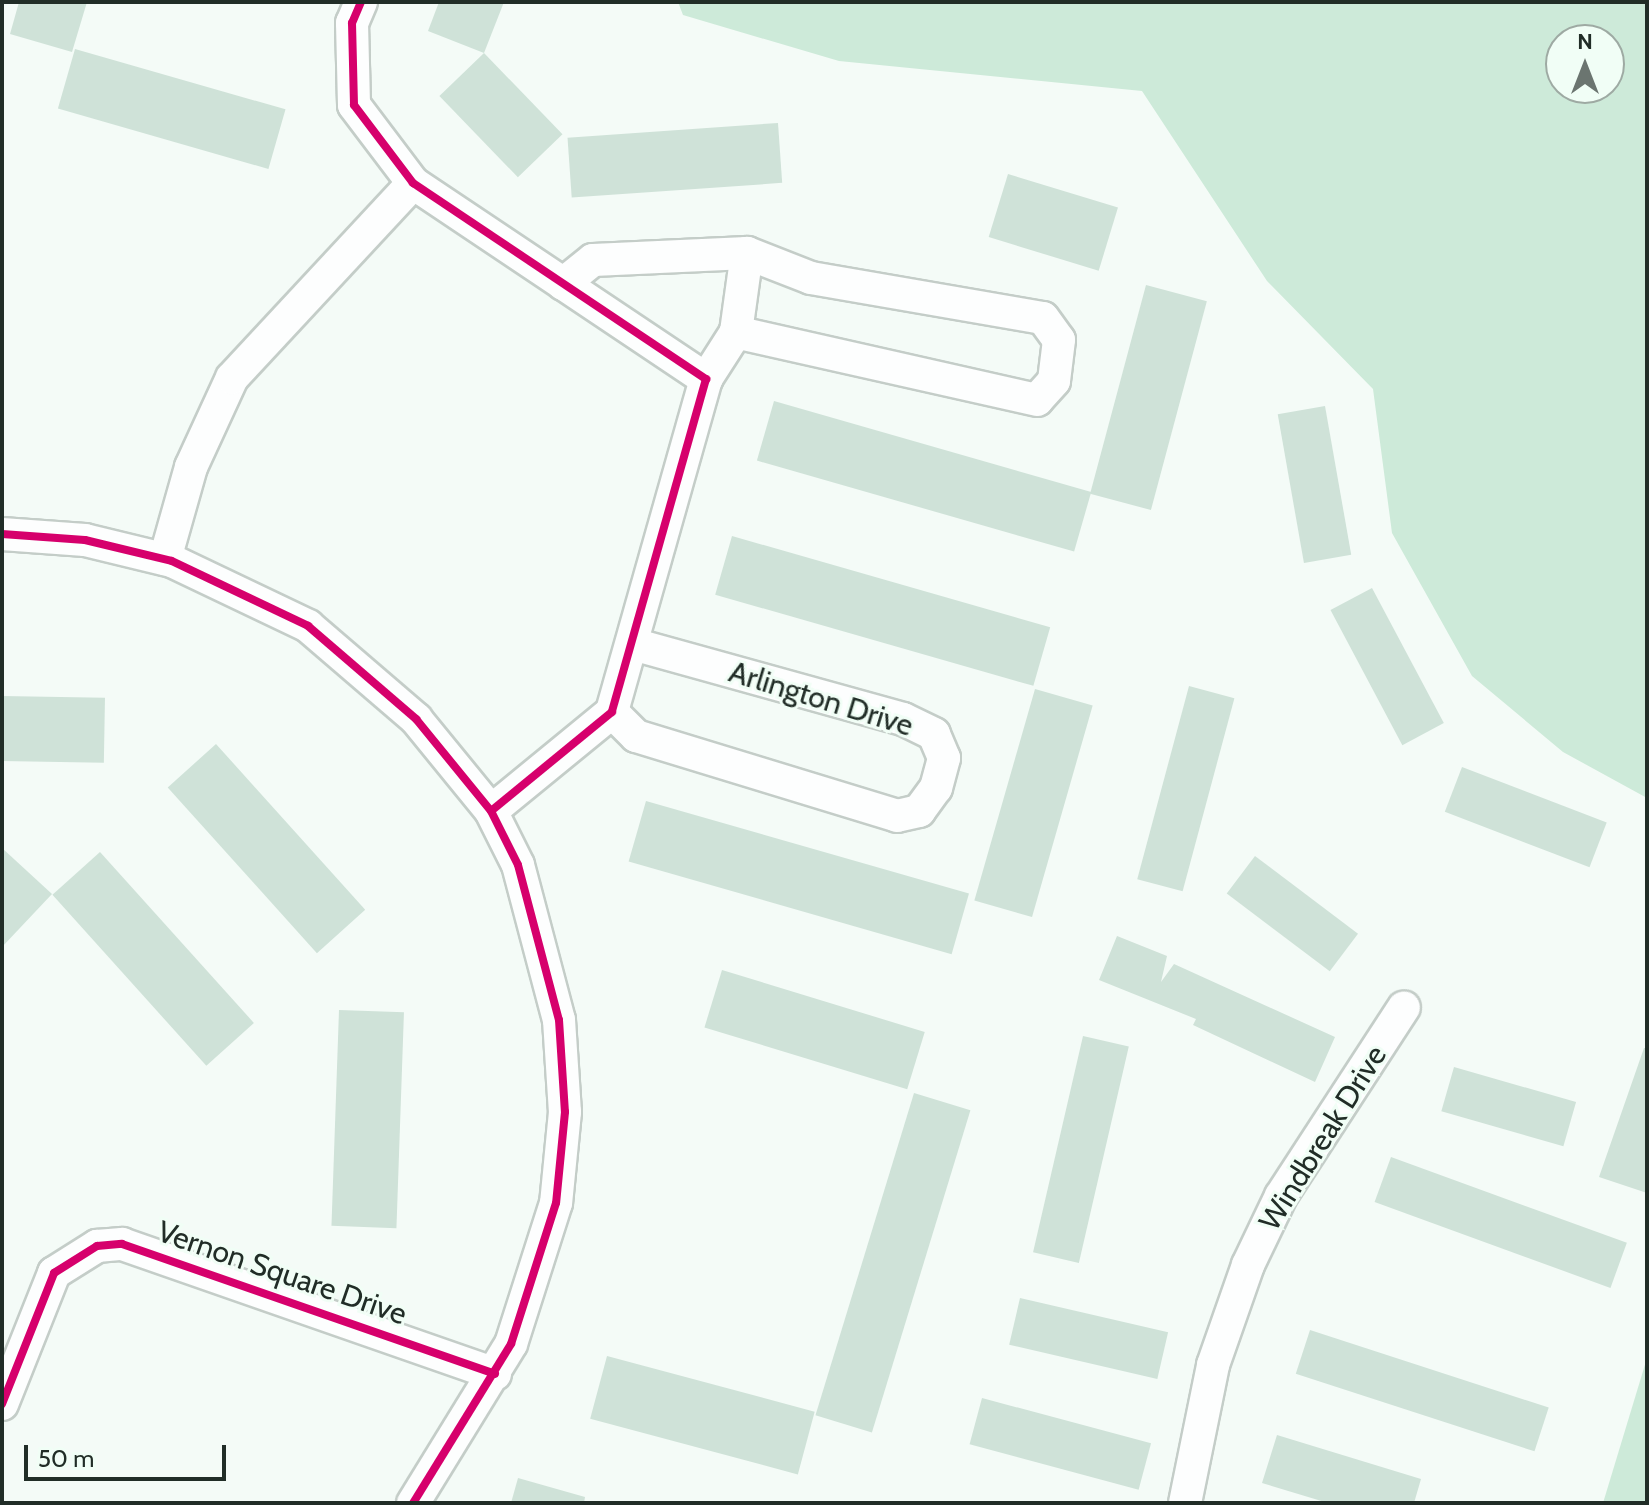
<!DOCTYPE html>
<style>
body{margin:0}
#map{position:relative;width:1649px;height:1505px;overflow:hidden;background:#f4fbf7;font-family:Cabin,sans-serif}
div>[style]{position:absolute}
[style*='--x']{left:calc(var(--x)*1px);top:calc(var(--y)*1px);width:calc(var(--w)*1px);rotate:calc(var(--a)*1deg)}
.green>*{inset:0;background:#cdead9}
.building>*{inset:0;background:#cfe2d8;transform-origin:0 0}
.roads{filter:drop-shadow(2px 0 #c4cdc8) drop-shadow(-2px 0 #c4cdc8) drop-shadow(0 2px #c4cdc8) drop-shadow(0 -2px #c4cdc8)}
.street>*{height:32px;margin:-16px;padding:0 16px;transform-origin:16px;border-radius:16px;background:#fdfefe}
.cycleway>*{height:8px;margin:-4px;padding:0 4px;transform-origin:4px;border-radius:4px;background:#d6006c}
span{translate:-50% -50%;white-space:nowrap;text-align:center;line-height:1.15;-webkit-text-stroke:6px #f1fef6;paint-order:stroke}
.street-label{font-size:30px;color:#212d27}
.frame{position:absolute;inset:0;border:4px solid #212d27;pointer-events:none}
.north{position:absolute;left:1545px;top:24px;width:80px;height:80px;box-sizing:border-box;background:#f1fef6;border:2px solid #9eaaa3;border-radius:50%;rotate:0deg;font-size:22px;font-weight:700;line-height:32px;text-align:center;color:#212d27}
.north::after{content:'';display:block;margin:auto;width:28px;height:36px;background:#6b7570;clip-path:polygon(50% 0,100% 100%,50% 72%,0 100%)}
.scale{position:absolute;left:24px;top:1445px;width:202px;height:36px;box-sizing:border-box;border:4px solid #212d27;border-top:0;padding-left:10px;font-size:24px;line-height:28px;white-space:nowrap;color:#212d27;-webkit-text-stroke:6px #f1fef6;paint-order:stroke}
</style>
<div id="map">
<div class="green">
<i style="clip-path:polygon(evenodd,678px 2px,1647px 2px,1647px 798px,1563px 752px,1472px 676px,1392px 533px,1373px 389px,1267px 281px,1142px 91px,839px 61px,683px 15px,678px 2px,1561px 40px,1609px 40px,1609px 88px,1561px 88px,1561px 40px)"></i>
<i style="clip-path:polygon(1647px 1358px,1647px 1503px,1603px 1503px)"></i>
</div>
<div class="building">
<i style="clip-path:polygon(19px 2px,87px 2px,72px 52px,10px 34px)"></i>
<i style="clip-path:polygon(439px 2px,504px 2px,484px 53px,428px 31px)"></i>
<i style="left:75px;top:49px;width:219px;height:62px;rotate:16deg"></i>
<i style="left:484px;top:53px;width:113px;height:62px;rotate:46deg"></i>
<i style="left:778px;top:123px;width:60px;height:211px;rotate:86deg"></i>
<i style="left:1008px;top:174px;width:115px;height:66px;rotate:17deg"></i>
<i style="left:1146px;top:285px;width:63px;height:216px;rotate:15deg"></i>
<i style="left:774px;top:401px;width:330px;height:62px;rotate:16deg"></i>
<i style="left:1325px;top:406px;width:151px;height:48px;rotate:80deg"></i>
<i style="left:732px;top:536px;width:331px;height:61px;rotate:16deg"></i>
<i style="left:1372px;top:588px;width:153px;height:47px;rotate:62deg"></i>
<i style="left:1189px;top:686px;width:47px;height:200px;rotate:15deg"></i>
<i style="left:1035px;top:689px;width:60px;height:220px;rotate:16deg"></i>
<i style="left:2px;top:696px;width:103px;height:65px;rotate:1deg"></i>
<i style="left:216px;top:744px;width:223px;height:65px;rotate:48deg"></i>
<i style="left:1462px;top:767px;width:155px;height:48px;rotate:21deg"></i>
<i style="left:646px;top:801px;width:336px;height:63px;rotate:16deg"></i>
<i style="clip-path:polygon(2px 848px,52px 894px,2px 947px)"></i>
<i style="left:100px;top:852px;width:230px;height:64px;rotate:48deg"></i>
<i style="left:1255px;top:856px;width:129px;height:47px;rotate:37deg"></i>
<i style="clip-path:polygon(1117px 936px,1167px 956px,1161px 982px,1174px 964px,1335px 1037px,1315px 1082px,1193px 1025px,1196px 1019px,1099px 980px)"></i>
<i style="left:722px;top:970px;width:212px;height:60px;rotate:17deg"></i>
<i style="left:339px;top:1010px;width:65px;height:216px;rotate:2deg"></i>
<i style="left:1083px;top:1036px;width:47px;height:222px;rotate:13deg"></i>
<i style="clip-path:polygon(1644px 1048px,1647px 1048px,1647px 1193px,1599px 1177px)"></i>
<i style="left:1454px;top:1067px;width:127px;height:46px;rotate:16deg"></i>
<i style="left:914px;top:1093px;width:59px;height:337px;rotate:17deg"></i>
<i style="left:1391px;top:1157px;width:251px;height:48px;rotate:20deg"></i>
<i style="left:1020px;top:1298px;width:152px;height:48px;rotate:13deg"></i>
<i style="left:1310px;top:1330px;width:251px;height:46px;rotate:18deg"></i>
<i style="left:607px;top:1356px;width:215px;height:65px;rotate:15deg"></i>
<i style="left:982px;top:1398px;width:175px;height:48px;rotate:15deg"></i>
<i style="clip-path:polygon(1277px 1435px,1421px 1479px,1414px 1503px,1328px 1503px,1262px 1483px)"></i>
<i style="clip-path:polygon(518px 1478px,585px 1497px,584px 1503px,511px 1503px)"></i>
</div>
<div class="roads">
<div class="street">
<i style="--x:361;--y:2;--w:23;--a:113"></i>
<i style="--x:352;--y:23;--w:82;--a:88.6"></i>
<i style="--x:354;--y:105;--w:98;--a:52.9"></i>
<i style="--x:413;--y:183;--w:353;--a:33.8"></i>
<i style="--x:706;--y:379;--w:346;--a:105.8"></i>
<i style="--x:612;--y:712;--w:156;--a:140.7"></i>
<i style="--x:563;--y:284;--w:38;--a:-39"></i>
<i style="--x:593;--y:260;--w:154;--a:-2.6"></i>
<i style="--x:747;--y:253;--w:69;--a:21.3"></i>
<i style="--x:811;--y:278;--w:235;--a:9.8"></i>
<i style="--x:1043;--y:318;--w:27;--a:54"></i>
<i style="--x:1059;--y:340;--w:41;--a:97"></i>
<i style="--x:1054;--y:381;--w:25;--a:132"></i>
<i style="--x:1037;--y:400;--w:309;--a:-167.3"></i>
<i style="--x:706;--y:379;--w:56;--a:-57.4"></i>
<i style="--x:736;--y:332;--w:80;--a:-82.1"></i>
<i style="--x:2;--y:534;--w:83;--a:4.1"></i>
<i style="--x:85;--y:540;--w:89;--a:13.6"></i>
<i style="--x:172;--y:561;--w:151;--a:25.5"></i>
<i style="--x:308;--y:626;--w:143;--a:40.7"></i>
<i style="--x:416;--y:719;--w:119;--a:50.8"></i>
<i style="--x:491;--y:811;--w:60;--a:63.4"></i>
<i style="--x:518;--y:865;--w:160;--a:75.2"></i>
<i style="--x:559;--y:1020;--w:92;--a:86.3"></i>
<i style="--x:565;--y:1112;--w:91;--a:95.6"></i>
<i style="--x:556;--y:1203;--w:148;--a:107.7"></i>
<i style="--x:511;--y:1344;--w:187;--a:121.6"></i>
<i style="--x:165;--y:559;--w:96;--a:-74.2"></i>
<i style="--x:191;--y:467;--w:98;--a:-65.3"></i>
<i style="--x:232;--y:378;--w:266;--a:-47.1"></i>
<i style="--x:612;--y:712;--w:34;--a:45"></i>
<i style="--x:636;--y:736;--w:273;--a:17"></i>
<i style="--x:897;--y:816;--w:23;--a:-13"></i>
<i style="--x:919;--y:811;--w:29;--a:-54"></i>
<i style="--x:936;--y:788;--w:31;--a:-75"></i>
<i style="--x:944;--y:758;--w:26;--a:-113"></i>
<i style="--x:934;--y:734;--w:34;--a:-154"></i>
<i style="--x:903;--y:719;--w:281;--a:-164.5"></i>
<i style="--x:2;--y:1404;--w:141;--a:-68.3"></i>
<i style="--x:54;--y:1273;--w:51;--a:-32.1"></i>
<i style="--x:97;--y:1246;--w:25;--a:-5"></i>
<i style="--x:122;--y:1244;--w:395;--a:19.2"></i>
<i style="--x:1185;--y:1503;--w:141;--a:-78.5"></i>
<i style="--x:1213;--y:1365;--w:106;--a:-70.7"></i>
<i style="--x:1248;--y:1265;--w:76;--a:-64.4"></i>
<i style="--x:1281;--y:1196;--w:225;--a:-56.9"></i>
</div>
</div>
<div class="cycleway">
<i style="--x:361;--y:2;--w:23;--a:113"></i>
<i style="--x:352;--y:23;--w:82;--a:88.6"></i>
<i style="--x:354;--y:105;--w:98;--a:52.9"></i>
<i style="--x:413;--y:183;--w:353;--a:33.8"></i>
<i style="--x:706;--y:379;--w:346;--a:105.8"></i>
<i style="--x:612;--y:712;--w:156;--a:140.7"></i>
<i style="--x:2;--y:534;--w:83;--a:4.1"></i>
<i style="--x:85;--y:540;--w:89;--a:13.6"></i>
<i style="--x:172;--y:561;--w:151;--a:25.5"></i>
<i style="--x:308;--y:626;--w:143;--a:40.7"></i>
<i style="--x:416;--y:719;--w:119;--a:50.8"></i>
<i style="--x:491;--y:811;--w:60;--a:63.4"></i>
<i style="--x:518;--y:865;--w:160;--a:75.2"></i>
<i style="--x:559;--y:1020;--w:92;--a:86.3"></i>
<i style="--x:565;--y:1112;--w:91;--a:95.6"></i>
<i style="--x:556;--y:1203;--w:148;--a:107.7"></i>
<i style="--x:511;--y:1344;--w:187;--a:121.6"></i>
<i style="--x:2;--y:1404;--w:141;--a:-68.3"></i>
<i style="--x:54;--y:1273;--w:51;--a:-32.1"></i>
<i style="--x:97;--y:1246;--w:25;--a:-5"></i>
<i style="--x:122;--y:1244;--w:395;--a:19.2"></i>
</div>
<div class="street-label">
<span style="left:821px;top:699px;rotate:17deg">Arlington Drive</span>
<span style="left:1323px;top:1138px;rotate:-58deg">Windbreak Drive</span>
<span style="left:282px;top:1273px;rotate:19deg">Vernon Square Drive</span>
</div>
<div class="frame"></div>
<div class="north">N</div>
<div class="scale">50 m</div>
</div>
